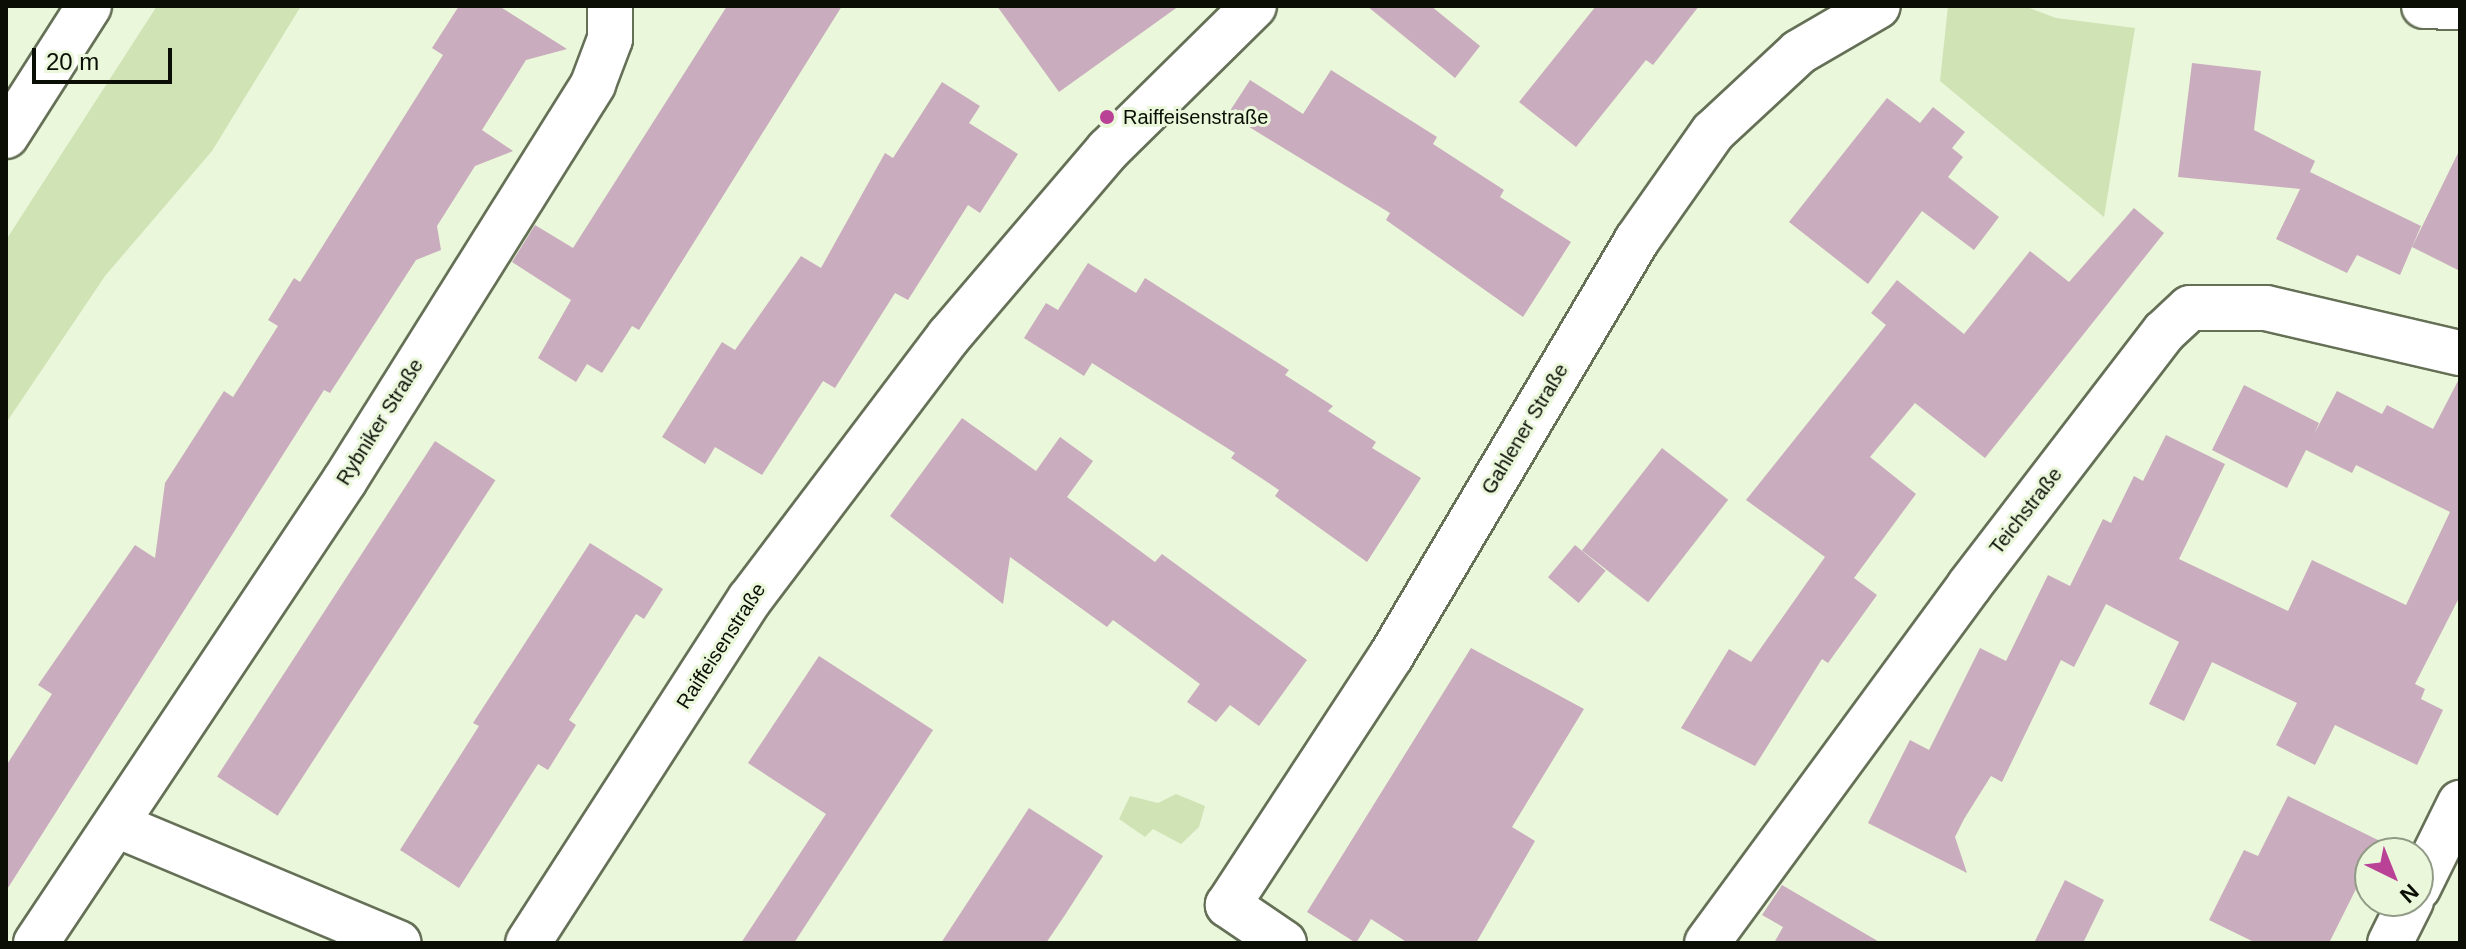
<!DOCTYPE html>
<meta charset="utf-8">
<style>
body{margin:0}
#map{position:relative;width:2466px;height:949px;overflow:hidden;background:#eaf7da;font-family:Helvetica,sans-serif}
div>[style]{position:absolute}
[style*='--x']{left:calc(var(--x)*1px);top:calc(var(--y)*1px);width:calc(var(--w)*1px);rotate:calc(var(--a)*1deg)}
.green>*{inset:0;background:#cfe3b5}
.building>*{inset:0;background:#c9acbd;transform-origin:0 0}
.roads{filter:drop-shadow(2px 0 #657057) drop-shadow(-2px 0 #657057) drop-shadow(0 2px #657057) drop-shadow(0 -2px #657057)}
.minor>*{height:44px;margin:-22px;padding:0 22px;transform-origin:22px;border-radius:22px;background:#fff}
.secondary>*{height:44px;margin:-22px;padding:0 22px;transform-origin:22px;border-radius:22px;background:#fff}
.dots>*{width:22px;height:22px;translate:-50% -50%;box-sizing:border-box;border:4px solid #eaf7da;border-radius:50%}
span{translate:-50% -50%;white-space:nowrap;text-align:center;line-height:1.15;-webkit-text-stroke:6px #eaf7da;paint-order:stroke}
.poi-label{font-size:20px;color:#0a0e05}
.left{translate:0 -50%;text-align:left}
.street-label{font-size:20px;color:#0a0e05}
.frame{position:absolute;inset:0;border:8px solid #0a0e05;pointer-events:none}
.north{position:absolute;left:2354px;top:837px;width:80px;height:80px;box-sizing:border-box;background:#eaf7da;border:2px solid #909a85;border-radius:50%;rotate:137deg;font-size:22px;font-weight:700;line-height:32px;text-align:center;color:#0a0e05}
.north::after{content:'';display:block;margin:auto;width:28px;height:36px;background:#b94196;clip-path:polygon(50% 0,100% 100%,50% 72%,0 100%)}
.scale{position:absolute;left:32px;top:48px;width:140px;height:36px;box-sizing:border-box;border:4px solid #0a0e05;border-top:0;padding-left:10px;font-size:24px;line-height:28px;white-space:nowrap;color:#0a0e05;-webkit-text-stroke:6px #eaf7da;paint-order:stroke}
</style>
<div id="map">
<div class="green">
<i style="clip-path:polygon(157px 6px,301px 6px,212px 151px,105px 276px,6px 423px,6px 240px)"></i>
<i style="clip-path:polygon(1948px 6px,2024px 6px,2056px 18px,2135px 28px,2104px 217px,1940px 81px)"></i>
<i style="clip-path:polygon(1176px 794px,1205px 806px,1199px 827px,1181px 844px,1153px 829px,1145px 837px,1119px 819px,1130px 796px,1158px 803px)"></i>
</div>
<div class="building">
<i style="clip-path:polygon(459px 6px,499px 6px,567px 49px,526px 60px,482px 130px,513px 151px,475px 166px,437px 226px,441px 250px,416px 260px,330px 393px,324px 390px,6px 891px,6px 766px,52px 694px,38px 685px,135px 545px,155px 558px,165px 483px,224px 391px,233px 397px,278px 326px,268px 320px,294px 278px,300px 282px,443px 55px,432px 48px)"></i>
<i style="clip-path:polygon(727px 6px,842px 6px,639px 330px,632px 326px,602px 373px,587px 364px,576px 382px,538px 358px,571px 300px,512px 262px,535px 225px,573px 248px)"></i>
<i style="clip-path:polygon(997px 6px,1179px 6px,1059px 92px)"></i>
<i style="clip-path:polygon(1367px 6px,1431px 6px,1480px 46px,1455px 78px)"></i>
<i style="clip-path:polygon(1596px 6px,1699px 6px,1653px 65px,1646px 60px,1576px 147px,1519px 102px)"></i>
<i style="clip-path:polygon(2192px 63px,2261px 71px,2254px 130px,2315px 161px,2310px 172px,2421px 226px,2400px 275px,2357px 255px,2347px 273px,2276px 239px,2300px 189px,2178px 177px)"></i>
<i style="clip-path:polygon(1331px 70px,1437px 137px,1433px 144px,1504px 190px,1500px 197px,1571px 242px,1523px 317px,1386px 220px,1390px 213px,1228px 114px,1250px 80px,1303px 114px)"></i>
<i style="clip-path:polygon(942px 82px,980px 106px,969px 123px,1018px 154px,980px 213px,968px 205px,908px 300px,895px 293px,835px 388px,823px 381px,762px 475px,715px 447px,705px 464px,662px 437px,722px 342px,735px 350px,801px 256px,821px 268px,885px 153px,893px 158px)"></i>
<i style="clip-path:polygon(1887px 98px,1920px 123px,1933px 107px,1965px 132px,1952px 148px,1963px 157px,1948px 177px,1999px 217px,1974px 250px,1922px 211px,1868px 284px,1789px 222px)"></i>
<i style="clip-path:polygon(2460px 149px,2460px 271px,2412px 247px)"></i>
<i style="clip-path:polygon(2134px 208px,2164px 233px,1985px 458px,1915px 403px,1870px 457px,1916px 494px,1854px 578px,1877px 595px,1828px 663px,1822px 659px,1755px 766px,1681px 728px,1729px 649px,1751px 662px,1825px 557px,1746px 500px,1886px 325px,1871px 313px,1897px 280px,1964px 334px,2030px 251px,2069px 282px)"></i>
<i style="clip-path:polygon(1088px 263px,1136px 293px,1145px 278px,1289px 370px,1285px 375px,1333px 406px,1328px 411px,1376px 442px,1372px 448px,1421px 478px,1367px 562px,1275px 496px,1279px 490px,1231px 458px,1235px 453px,1092px 363px,1084px 376px,1024px 338px,1046px 303px,1058px 310px)"></i>
<i style="clip-path:polygon(2460px 377px,2460px 596px,2415px 684px,2425px 689px,2421px 699px,2443px 710px,2417px 765px,2335px 725px,2315px 765px,2276px 745px,2297px 703px,2212px 662px,2184px 721px,2149px 704px,2179px 642px,2106px 604px,2074px 667px,2061px 660px,2002px 782px,1991px 776px,1964px 819px,1955px 837px,1967px 873px,1868px 823px,1910px 740px,1929px 750px,1980px 648px,2006px 661px,2048px 575px,2070px 586px,2103px 519px,2111px 523px,2134px 476px,2143px 481px,2166px 435px,2225px 464px,2179px 559px,2288px 611px,2312px 560px,2406px 605px,2450px 512px,2356px 465px,2352px 473px,2306px 450px,2287px 488px,2212px 450px,2244px 385px,2319px 423px,2314px 434px,2337px 391px,2382px 414px,2387px 405px,2433px 429px)"></i>
<i style="clip-path:polygon(962px 418px,1036px 471px,1060px 437px,1093px 461px,1067px 497px,1155px 562px,1162px 554px,1307px 660px,1259px 726px,1230px 705px,1216px 722px,1187px 702px,1200px 684px,1113px 620px,1107px 627px,1010px 557px,1003px 604px,890px 516px)"></i>
<i style="left:435px;top:441px;width:72px;height:400px;rotate:33deg"></i>
<i style="left:1662px;top:448px;width:84px;height:130px;rotate:38deg"></i>
<i style="clip-path:polygon(590px 543px,663px 589px,644px 619px,636px 614px,569px 720px,576px 725px,548px 770px,538px 764px,459px 888px,400px 850px,479px 726px,473px 723px)"></i>
<i style="left:1575px;top:545px;width:40px;height:42px;rotate:40deg"></i>
<i style="clip-path:polygon(1471px 648px,1584px 709px,1512px 827px,1535px 841px,1476px 943px,1408px 943px,1371px 919px,1356px 943px,1307px 912px)"></i>
<i style="clip-path:polygon(819px 656px,933px 730px,794px 943px,741px 943px,826px 814px,748px 763px)"></i>
<i style="clip-path:polygon(2288px 796px,2380px 841px,2329px 943px,2256px 943px,2209px 920px,2244px 850px,2258px 856px)"></i>
<i style="clip-path:polygon(1029px 808px,1103px 856px,1065px 915px,1046px 943px,941px 943px)"></i>
<i style="clip-path:polygon(2065px 880px,2104px 900px,2083px 943px,2034px 943px)"></i>
<i style="clip-path:polygon(1782px 885px,1881px 943px,1774px 943px,1783px 927px,1762px 915px)"></i>
</div>
<div class="roads">
<div class="minor">
<i style="--x:2424;--y:6;--w:36;--a:2"></i>
<i style="--x:119;--y:826;--w:303;--a:22.7"></i>
<i style="--x:2418;--y:888;--w:95;--a:-63.7"></i>
<i style="--x:36;--y:943;--w:557;--a:-56.28"></i>
<i style="--x:345;--y:480;--w:467;--a:-57.9"></i>
<i style="--x:593;--y:84;--w:48;--a:-69.3"></i>
<i style="--x:610;--y:39;--w:33;--a:-90"></i>
<i style="--x:528;--y:943;--w:409;--a:-57.2"></i>
<i style="--x:750;--y:599;--w:330;--a:-52.9"></i>
<i style="--x:949;--y:336;--w:245;--a:-49.5"></i>
<i style="--x:1108;--y:150;--w:205;--a:-44.6"></i>
<i style="--x:1284;--y:943;--w:68;--a:-145.8"></i>
<i style="--x:1228;--y:905;--w:298;--a:-56.8"></i>
<i style="--x:1391;--y:656;--w:483;--a:-59.4"></i>
<i style="--x:1637;--y:240;--w:132;--a:-54.9"></i>
<i style="--x:1713;--y:132;--w:117;--a:-42.9"></i>
<i style="--x:1799;--y:52;--w:91;--a:-30.2"></i>
<i style="--x:1707;--y:943;--w:443;--a:-53.7"></i>
<i style="--x:1969;--y:586;--w:320;--a:-52.5"></i>
<i style="--x:2164;--y:332;--w:35;--a:-43"></i>
<i style="--x:2190;--y:308;--w:76;--a:0"></i>
<i style="--x:2266;--y:308;--w:199;--a:13.1"></i>
<i style="--x:2390;--y:943;--w:47;--a:-63.4"></i>
</div>
<div class="secondary">
<i style="--x:6;--y:136;--w:154;--a:-57.4"></i>
</div>
</div>
<div class="dots">
<i style="left:1107px;top:117px;background:#b94196"></i>
</div>
<div class="poi-label">
<span class="left" style="left:1123px;top:117px">Raiffeisenstraße</span>
</div>
<div class="street-label">
<span style="left:380px;top:422px;rotate:-58deg">Rybniker Straße</span>
<span style="left:1525px;top:429px;rotate:-59deg">Gahlener Straße</span>
<span style="left:2026px;top:511px;rotate:-52deg">Teichstraße</span>
<span style="left:721px;top:646px;rotate:-57deg">Raiffeisenstraße</span>
</div>
<div class="frame"></div>
<div class="north">N</div>
<div class="scale">20 m</div>
</div>
